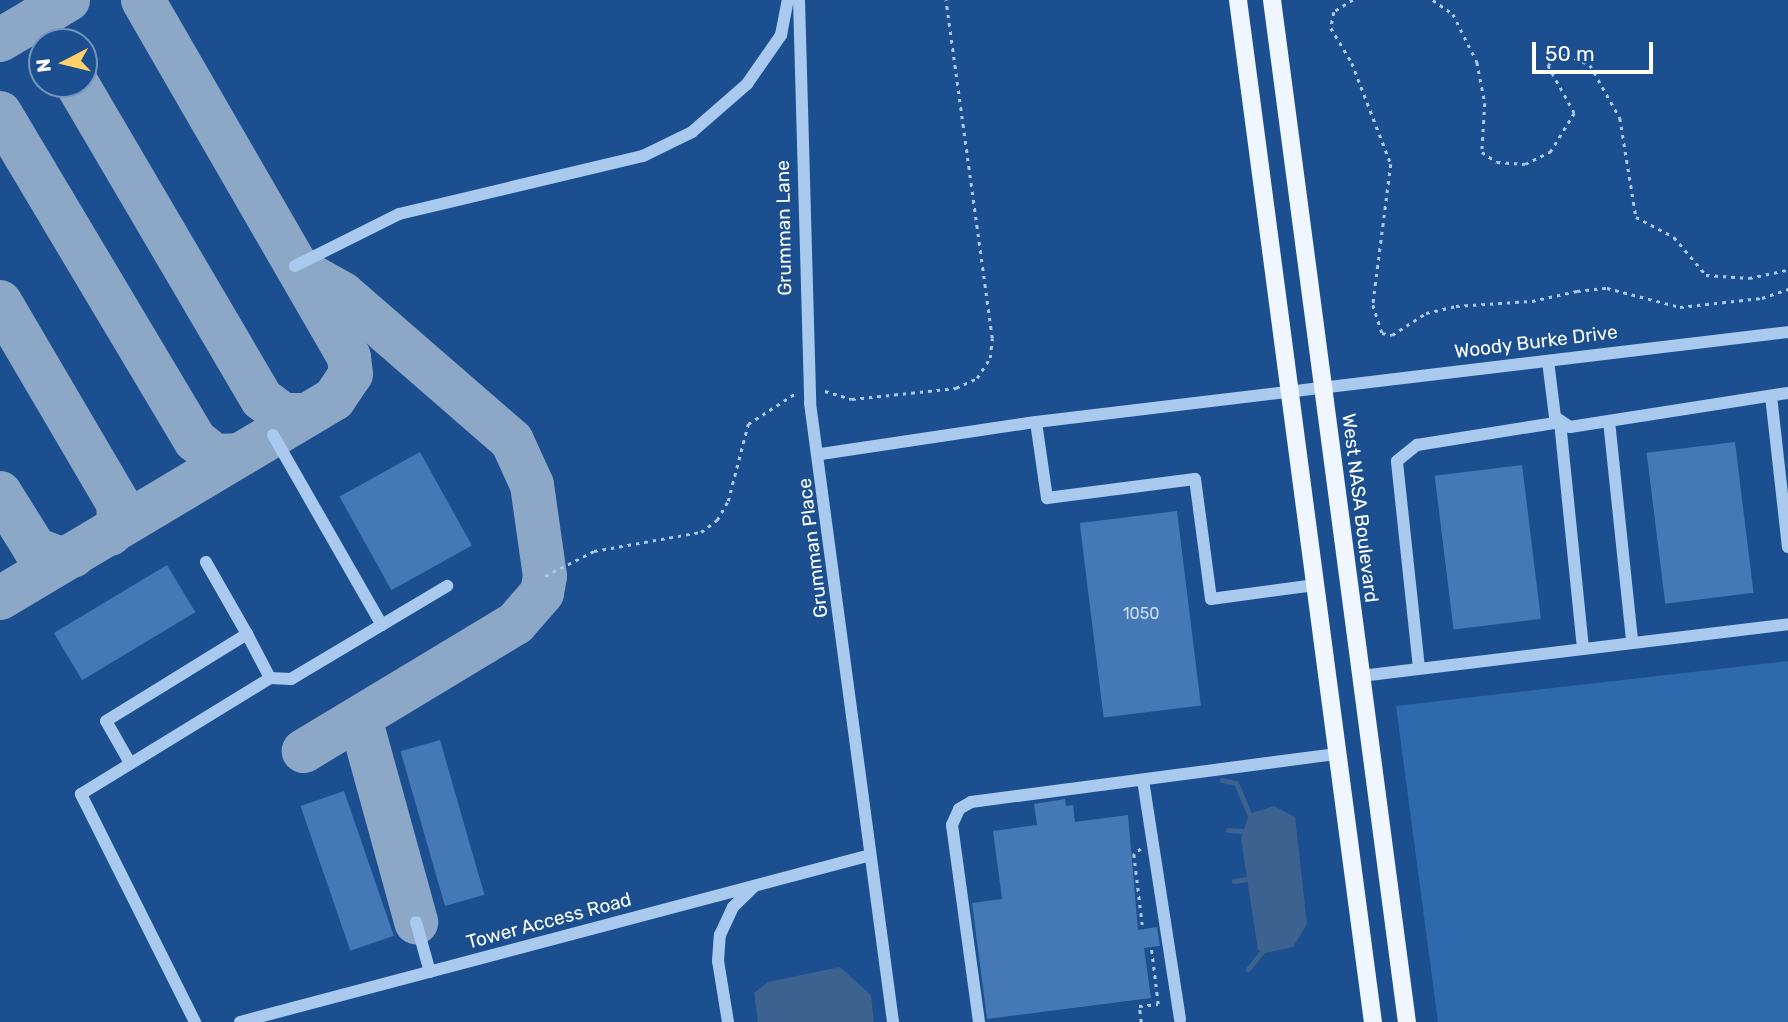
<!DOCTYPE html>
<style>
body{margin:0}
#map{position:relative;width:1788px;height:1022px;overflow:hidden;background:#1b4f8f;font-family:Rubik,sans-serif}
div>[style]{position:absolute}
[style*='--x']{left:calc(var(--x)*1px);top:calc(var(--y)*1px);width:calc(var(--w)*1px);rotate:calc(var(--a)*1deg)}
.green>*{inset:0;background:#2e69ad}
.water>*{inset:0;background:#3c6290}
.stream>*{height:5px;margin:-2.5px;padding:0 2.5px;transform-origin:2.5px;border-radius:2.5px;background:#3c6290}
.taxiway>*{height:44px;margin:-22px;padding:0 22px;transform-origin:22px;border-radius:22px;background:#8da7c7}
.building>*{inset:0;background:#4478b7;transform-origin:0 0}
.path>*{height:2.5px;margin-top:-1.25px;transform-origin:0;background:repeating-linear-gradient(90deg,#a9c9ee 0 3.5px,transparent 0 8.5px)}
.minor>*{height:12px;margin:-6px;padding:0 6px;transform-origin:6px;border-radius:6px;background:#a9c9ee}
.major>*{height:18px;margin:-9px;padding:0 9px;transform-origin:9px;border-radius:9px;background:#f0f6ff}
span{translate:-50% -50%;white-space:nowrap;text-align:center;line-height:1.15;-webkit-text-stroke:5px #1b4f8f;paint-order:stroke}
.number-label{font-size:16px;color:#d0dded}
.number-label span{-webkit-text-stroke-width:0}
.street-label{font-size:19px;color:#fff}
.north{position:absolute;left:28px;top:28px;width:70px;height:70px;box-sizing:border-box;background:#1b4f8f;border:2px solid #7695bc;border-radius:50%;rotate:263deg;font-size:19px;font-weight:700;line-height:28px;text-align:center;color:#fff}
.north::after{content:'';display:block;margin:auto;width:24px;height:32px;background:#ffd166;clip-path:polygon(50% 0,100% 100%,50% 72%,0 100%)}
.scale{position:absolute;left:1532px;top:42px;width:121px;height:32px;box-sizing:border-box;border:4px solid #fff;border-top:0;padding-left:9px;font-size:21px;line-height:24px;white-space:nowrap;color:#fff;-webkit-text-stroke:5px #1b4f8f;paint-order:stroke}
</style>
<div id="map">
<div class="green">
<i style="clip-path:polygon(1788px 661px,1788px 1022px,1438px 1022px,1396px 706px)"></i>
</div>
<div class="water">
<i style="clip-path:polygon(1274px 806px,1295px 817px,1307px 924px,1293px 947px,1265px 953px,1258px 950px,1241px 839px,1249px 814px)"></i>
<i style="clip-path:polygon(840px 967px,871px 995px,874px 1022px,758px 1022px,754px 993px,768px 982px)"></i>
</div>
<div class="stream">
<i style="--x:1222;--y:780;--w:14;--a:12"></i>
<i style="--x:1236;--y:783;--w:34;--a:67"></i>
<i style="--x:1228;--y:830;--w:14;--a:4"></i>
<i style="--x:1234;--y:881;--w:13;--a:-9"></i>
<i style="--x:1248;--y:969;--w:22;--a:-51"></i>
</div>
<div class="taxiway">
<i style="--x:0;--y:40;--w:79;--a:-30.5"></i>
<i style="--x:77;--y:84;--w:365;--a:59.6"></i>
<i style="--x:262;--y:399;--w:26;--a:37"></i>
<i style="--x:283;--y:415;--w:24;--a:0"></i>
<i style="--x:0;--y:113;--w:381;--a:59.2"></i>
<i style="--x:195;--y:440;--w:26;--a:39"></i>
<i style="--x:215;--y:456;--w:23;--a:-2"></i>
<i style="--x:302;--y:271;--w:47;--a:29.3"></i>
<i style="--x:343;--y:294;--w:224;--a:41"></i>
<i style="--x:512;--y:441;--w:48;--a:65.6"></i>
<i style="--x:532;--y:485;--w:92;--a:81.9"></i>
<i style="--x:545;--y:576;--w:17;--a:100"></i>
<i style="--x:542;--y:593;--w:40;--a:131"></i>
<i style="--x:516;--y:623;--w:248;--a:148.9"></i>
<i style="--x:0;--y:302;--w:233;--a:59.6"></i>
<i style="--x:118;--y:503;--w:20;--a:87"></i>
<i style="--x:119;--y:523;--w:14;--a:129"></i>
<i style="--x:0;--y:493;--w:66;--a:58"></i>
<i style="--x:35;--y:549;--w:25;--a:21"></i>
<i style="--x:58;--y:558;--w:15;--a:-8"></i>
<i style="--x:0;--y:598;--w:389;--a:-30.8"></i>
<i style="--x:334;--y:399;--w:30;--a:-56"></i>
<i style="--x:351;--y:374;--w:17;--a:-97"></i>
<i style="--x:349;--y:357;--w:412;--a:-120"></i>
<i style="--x:360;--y:718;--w:212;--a:74.6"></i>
</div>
<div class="building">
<i style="left:1735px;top:442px;width:152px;height:89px;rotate:83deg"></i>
<i style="left:420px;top:452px;width:107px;height:92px;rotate:61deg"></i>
<i style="left:1522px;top:465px;width:155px;height:88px;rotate:83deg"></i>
<i style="left:1177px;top:511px;width:196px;height:98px;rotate:83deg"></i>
<i style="left:167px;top:565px;width:55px;height:132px;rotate:59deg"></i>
<i style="left:440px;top:740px;width:161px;height:41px;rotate:74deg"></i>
<i style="left:344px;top:791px;width:153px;height:46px;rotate:71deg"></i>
<i style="clip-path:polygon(1065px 799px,1066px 806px,1073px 805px,1075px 822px,1128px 815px,1138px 930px,1157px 927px,1160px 946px,1144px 948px,1151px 998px,987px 1019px,972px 903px,1002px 899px,993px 831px,1037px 825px,1034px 804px)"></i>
</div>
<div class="path">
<i style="--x:1353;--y:0;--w:22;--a:148"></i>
<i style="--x:1334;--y:12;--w:16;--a:101"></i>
<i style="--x:1331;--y:28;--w:41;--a:59"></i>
<i style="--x:1352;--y:63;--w:108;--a:68.9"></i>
<i style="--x:1391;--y:164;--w:142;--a:97.3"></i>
<i style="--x:1373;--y:305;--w:29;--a:72"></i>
<i style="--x:1382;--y:333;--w:10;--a:11"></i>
<i style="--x:1392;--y:335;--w:40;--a:-32.9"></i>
<i style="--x:1426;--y:313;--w:31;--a:-13"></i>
<i style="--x:1456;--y:306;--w:76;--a:-3.8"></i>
<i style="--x:1532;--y:301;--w:46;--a:-12.5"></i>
<i style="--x:1577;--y:291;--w:30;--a:-6"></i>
<i style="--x:1607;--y:288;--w:75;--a:14.6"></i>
<i style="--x:1680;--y:307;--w:82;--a:-6.3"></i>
<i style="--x:1762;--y:298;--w:28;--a:-19"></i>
<i style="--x:1433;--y:0;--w:24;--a:35"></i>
<i style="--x:1453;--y:14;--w:54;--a:63.4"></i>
<i style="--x:1477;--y:62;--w:42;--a:79"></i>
<i style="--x:1485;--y:103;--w:49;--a:93.5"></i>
<i style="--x:1482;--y:152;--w:18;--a:34"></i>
<i style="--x:1497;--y:162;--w:28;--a:4"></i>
<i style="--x:1525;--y:164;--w:28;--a:-26"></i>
<i style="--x:1550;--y:152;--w:46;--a:-58.4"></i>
<i style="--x:1574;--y:113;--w:54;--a:-119"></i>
<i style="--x:1548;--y:66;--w:13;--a:-61"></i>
<i style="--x:1554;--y:55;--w:13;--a:0"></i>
<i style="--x:1567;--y:55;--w:25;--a:23"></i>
<i style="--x:1590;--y:65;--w:61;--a:60.5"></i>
<i style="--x:1620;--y:118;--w:100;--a:80.8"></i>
<i style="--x:1636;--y:217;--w:43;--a:27.8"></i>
<i style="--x:1674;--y:237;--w:50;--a:49.9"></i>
<i style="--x:1706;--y:275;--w:43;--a:4"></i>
<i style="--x:1749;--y:278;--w:40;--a:-12"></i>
<i style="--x:825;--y:391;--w:28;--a:17"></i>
<i style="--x:852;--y:399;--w:105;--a:-6"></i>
<i style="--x:956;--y:388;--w:23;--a:-25"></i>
<i style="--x:977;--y:378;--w:24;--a:-57"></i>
<i style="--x:990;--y:358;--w:20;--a:-84"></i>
<i style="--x:992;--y:338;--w:341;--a:-97.8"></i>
<i style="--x:545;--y:576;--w:55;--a:-27"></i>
<i style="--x:594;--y:551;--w:109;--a:-10.1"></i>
<i style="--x:701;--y:532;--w:20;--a:-37"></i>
<i style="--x:717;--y:520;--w:22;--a:-60"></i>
<i style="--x:728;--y:501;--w:80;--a:-75.4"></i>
<i style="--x:748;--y:424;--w:57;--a:-32.9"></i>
<i style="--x:1141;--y:849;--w:9;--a:144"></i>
<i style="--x:1134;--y:854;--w:76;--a:83.2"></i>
<i style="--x:1141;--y:1022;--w:16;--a:-97"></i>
<i style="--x:1139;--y:1006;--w:19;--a:-6"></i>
<i style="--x:1158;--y:1004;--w:57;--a:-97"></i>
</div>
<div class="minor">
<i style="--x:799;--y:0;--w:403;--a:88.4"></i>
<i style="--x:810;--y:403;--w:625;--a:82.36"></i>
<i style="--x:295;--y:266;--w:116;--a:-26.6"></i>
<i style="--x:399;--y:214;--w:251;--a:-13.4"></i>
<i style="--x:643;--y:156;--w:55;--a:-26.1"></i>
<i style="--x:692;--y:132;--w:73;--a:-41.1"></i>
<i style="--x:747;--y:84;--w:60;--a:-55.2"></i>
<i style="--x:781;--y:35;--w:36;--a:-79"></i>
<i style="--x:1548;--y:361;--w:56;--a:82.9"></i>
<i style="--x:1555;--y:417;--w:18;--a:34"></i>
<i style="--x:1570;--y:427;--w:221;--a:-8.9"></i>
<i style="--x:1771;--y:396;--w:152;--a:83.6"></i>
<i style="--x:1609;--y:421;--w:221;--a:84"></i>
<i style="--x:1036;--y:422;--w:77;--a:81.8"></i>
<i style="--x:1047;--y:498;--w:149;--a:-7.3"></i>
<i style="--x:1195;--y:479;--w:121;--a:82.4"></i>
<i style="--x:1211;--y:599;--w:105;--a:-7.7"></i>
<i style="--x:273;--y:435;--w:219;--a:60.2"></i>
<i style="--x:821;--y:454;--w:217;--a:-8.5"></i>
<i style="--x:1036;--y:422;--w:757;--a:-6.82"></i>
<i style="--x:247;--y:634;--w:50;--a:62.4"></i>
<i style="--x:1419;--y:668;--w:208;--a:-96.1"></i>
<i style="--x:1397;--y:461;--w:26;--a:-39"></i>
<i style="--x:1417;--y:445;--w:145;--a:-9.1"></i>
<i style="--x:1560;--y:422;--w:226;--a:84.2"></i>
<i style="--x:1361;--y:676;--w:430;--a:-6.9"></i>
<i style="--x:130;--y:763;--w:48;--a:-119.7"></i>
<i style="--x:106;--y:721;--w:166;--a:-31.7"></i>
<i style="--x:247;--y:634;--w:83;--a:-119.7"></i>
<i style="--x:1143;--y:780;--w:242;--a:81.2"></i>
<i style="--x:416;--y:922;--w:52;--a:74.4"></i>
<i style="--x:195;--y:1022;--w:255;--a:-116.6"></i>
<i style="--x:81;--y:794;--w:222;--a:-31.5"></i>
<i style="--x:270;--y:678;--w:21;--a:3"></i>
<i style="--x:291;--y:679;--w:182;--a:-30.8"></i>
<i style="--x:240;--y:1022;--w:649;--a:-14.83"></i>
<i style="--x:728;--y:1022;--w:62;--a:-99.3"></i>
<i style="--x:718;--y:961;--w:26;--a:-86"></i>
<i style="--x:720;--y:935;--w:31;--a:-65"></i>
<i style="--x:733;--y:907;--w:28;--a:-44"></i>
<i style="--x:979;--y:1022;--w:199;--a:-97.8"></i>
<i style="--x:952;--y:825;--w:17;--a:-66"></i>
<i style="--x:959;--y:809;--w:14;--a:-30"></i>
<i style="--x:971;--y:802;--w:369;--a:-7.5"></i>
</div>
<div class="major">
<i style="--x:1238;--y:0;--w:1031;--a:82.48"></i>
<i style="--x:1272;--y:0;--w:1031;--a:82.48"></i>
</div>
<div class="number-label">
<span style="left:1141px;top:614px">1050</span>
</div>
<div class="street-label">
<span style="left:784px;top:228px;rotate:-91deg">Grumman Lane</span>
<span style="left:1536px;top:342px;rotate:-7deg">Woody Burke Drive</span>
<span style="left:1360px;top:508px;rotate:83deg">West NASA Boulevard</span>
<span style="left:813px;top:548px;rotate:-97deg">Grumman Place</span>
<span style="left:549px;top:921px;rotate:-15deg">Tower Access Road</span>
</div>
<div class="north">N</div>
<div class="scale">50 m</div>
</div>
